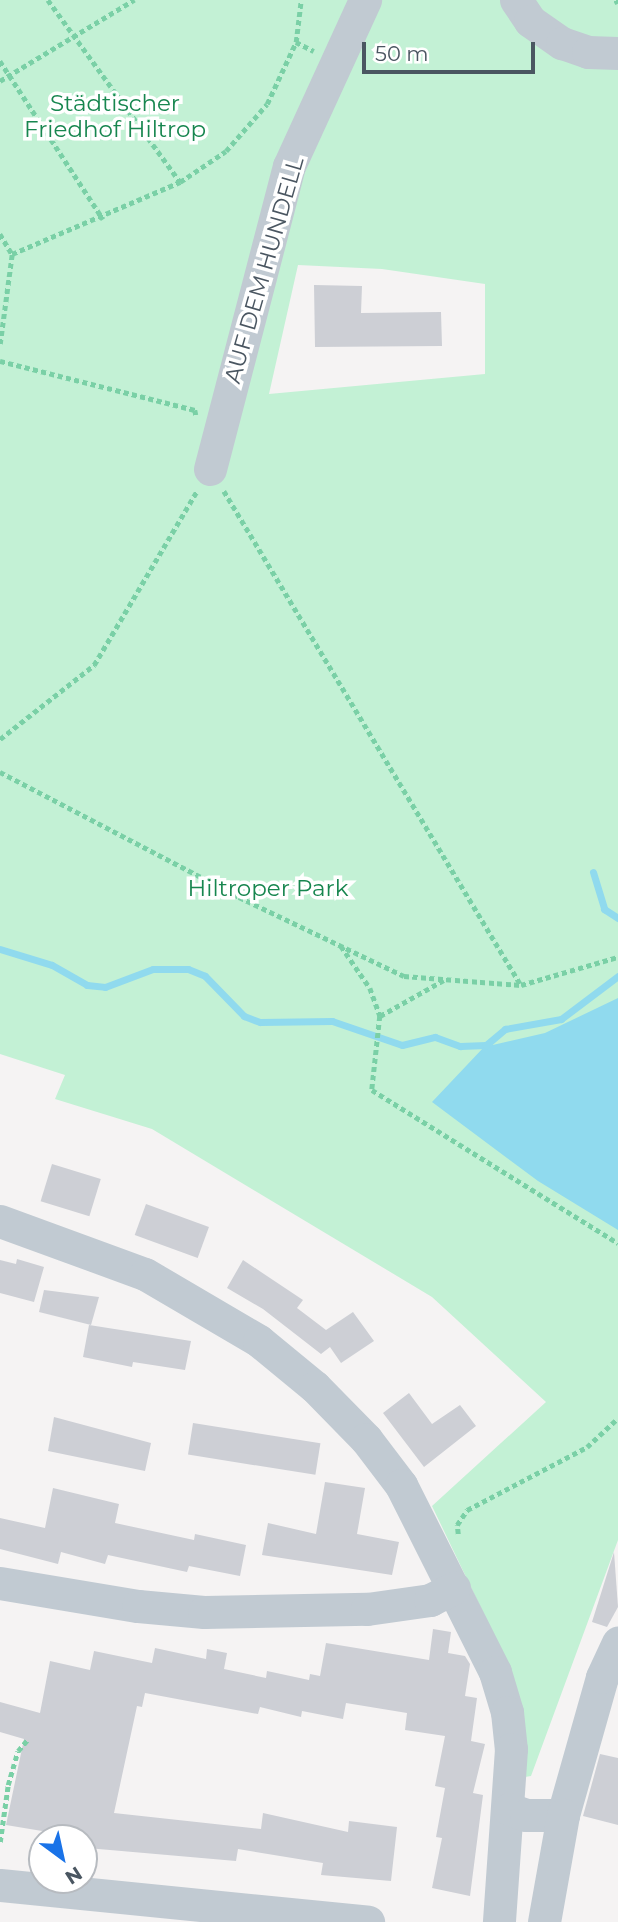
<!DOCTYPE html>
<meta charset="utf-8">
<style>
body{margin:0}
#map{position:relative;width:618px;height:1922px;overflow:hidden;background:#f5f3f3;font-family:Montserrat,sans-serif}
div>[style]{position:absolute}
[style*='--x']{left:calc(var(--x)*1px);top:calc(var(--y)*1px);width:calc(var(--w)*1px);rotate:calc(var(--a)*1deg)}
.green>*{inset:0;background:#c3f1d5}
.water>*{inset:0;background:#90daee}
.stream>*{height:7px;margin:-3.5px;padding:0 3.5px;transform-origin:3.5px;border-radius:3.5px;background:#90daee}
.building>*{inset:0;background:#cdcfd5;transform-origin:0 0}
.path>*{height:4.5px;margin-top:-2.25px;transform-origin:0;background:repeating-linear-gradient(90deg,#7ad0a6 0 5px,transparent 0 8.5px)}
.minor>*{height:33px;margin:-16.5px;padding:0 16.5px;transform-origin:16.5px;border-radius:16.5px;background:#c1cad2}
span{translate:-50% -50%;white-space:nowrap;text-align:center;line-height:1.15;-webkit-text-stroke:7px #fff;paint-order:stroke}
.park-label{font-size:23px;color:#17864f}
.street-label{font-size:23px;color:#4a5661}
.north{position:absolute;left:28px;top:1824px;width:70px;height:70px;box-sizing:border-box;background:#fff;border:2px solid #b7bbc0;border-radius:50%;rotate:147deg;font-size:19px;font-weight:700;line-height:28px;text-align:center;color:#4a5661}
.north::after{content:'';display:block;margin:auto;width:24px;height:32px;background:#1a73e8;clip-path:polygon(50% 0,100% 100%,50% 72%,0 100%)}
.scale{position:absolute;left:362px;top:42px;width:173px;height:32px;box-sizing:border-box;border:4px solid #4a5661;border-top:0;padding-left:9px;font-size:21px;line-height:24px;white-space:nowrap;color:#4a5661;-webkit-text-stroke:5px #fff;paint-order:stroke}
</style>
<div id="map">
<div class="green">
<i style="clip-path:polygon(evenodd,0 0,618px 0,618px 1540px,531px 1776px,525px 1777px,503px 1654px,432px 1506px,546px 1402px,432px 1297px,152px 1129px,55px 1099px,65px 1075px,0 1054px,0 0,298px 265px,382px 269px,485px 284px,485px 374px,269px 394px,298px 265px)"></i>
</div>
<div class="water">
<i style="clip-path:polygon(618px 998px,618px 1230px,538px 1181px,432px 1102px,484px 1047px,545px 1033px)"></i>
</div>
<div class="stream">
<i style="--x:593;--y:872;--w:39;--a:73"></i>
<i style="--x:604;--y:909;--w:17;--a:33"></i>
<i style="--x:0;--y:949;--w:54;--a:17.1"></i>
<i style="--x:52;--y:965;--w:40;--a:29.7"></i>
<i style="--x:87;--y:985;--w:18;--a:6"></i>
<i style="--x:105;--y:987;--w:51;--a:-20.6"></i>
<i style="--x:153;--y:969;--w:35;--a:0"></i>
<i style="--x:188;--y:969;--w:18;--a:22"></i>
<i style="--x:205;--y:976;--w:56;--a:45.7"></i>
<i style="--x:244;--y:1016;--w:17;--a:21"></i>
<i style="--x:260;--y:1022;--w:72;--a:-0.8"></i>
<i style="--x:332;--y:1021;--w:74;--a:18.9"></i>
<i style="--x:402;--y:1045;--w:34;--a:-14"></i>
<i style="--x:435;--y:1037;--w:27;--a:20"></i>
<i style="--x:460;--y:1046;--w:26;--a:-2"></i>
<i style="--x:486;--y:1045;--w:25;--a:-40"></i>
<i style="--x:505;--y:1029;--w:57;--a:-10.1"></i>
<i style="--x:561;--y:1019;--w:71;--a:-37"></i>
</div>
<div class="building">
<i style="clip-path:polygon(314px 285px,362px 286px,361px 313px,441px 312px,442px 346px,315px 347px)"></i>
<i style="left:52px;top:1164px;width:51px;height:39px;rotate:17deg"></i>
<i style="left:146px;top:1204px;width:67px;height:33px;rotate:20deg"></i>
<i style="clip-path:polygon(17px 1259px,44px 1267px,34px 1302px,0 1293px,0 1260px,16px 1264px)"></i>
<i style="clip-path:polygon(243px 1260px,303px 1300px,297px 1308px,326px 1330px,353px 1312px,374px 1341px,341px 1363px,330px 1347px,321px 1354px,263px 1309px,227px 1288px)"></i>
<i style="clip-path:polygon(44px 1290px,99px 1297px,91px 1325px,39px 1312px)"></i>
<i style="clip-path:polygon(89px 1325px,191px 1341px,185px 1370px,133px 1362px,132px 1367px,83px 1357px)"></i>
<i style="clip-path:polygon(409px 1393px,432px 1424px,460px 1405px,476px 1426px,424px 1467px,383px 1413px)"></i>
<i style="clip-path:polygon(54px 1417px,151px 1443px,145px 1471px,48px 1451px)"></i>
<i style="left:193px;top:1423px;width:129px;height:32px;rotate:9deg"></i>
<i style="clip-path:polygon(325px 1482px,365px 1488px,357px 1534px,399px 1542px,392px 1575px,262px 1555px,268px 1523px,316px 1534px)"></i>
<i style="clip-path:polygon(53px 1488px,119px 1504px,115px 1523px,194px 1540px,195px 1534px,246px 1545px,240px 1576px,189px 1566px,187px 1572px,108px 1555px,105px 1564px,61px 1552px,58px 1564px,0 1549px,0 1518px,45px 1528px)"></i>
<i style="clip-path:polygon(614px 1552px,618px 1607px,607px 1627px,592px 1622px)"></i>
<i style="clip-path:polygon(433px 1629px,451px 1632px,448px 1653px,465px 1656px,470px 1664px,465px 1696px,477px 1698px,471px 1741px,485px 1744px,473px 1793px,483px 1795px,470px 1896px,432px 1888px,442px 1838px,436px 1837px,445px 1788px,435px 1786px,445px 1736px,405px 1730px,407px 1713px,346px 1703px,343px 1719px,302px 1711px,301px 1717px,260px 1707px,258px 1714px,145px 1693px,142px 1707px,137px 1706px,114px 1813px,261px 1829px,263px 1813px,348px 1832px,349px 1821px,397px 1827px,391px 1881px,321px 1875px,323px 1863px,238px 1849px,236px 1861px,87px 1848px,84px 1838px,6px 1825px,24px 1739px,0 1732px,0 1702px,40px 1713px,50px 1661px,90px 1670px,94px 1651px,152px 1663px,155px 1648px,206px 1659px,207px 1649px,227px 1653px,224px 1669px,266px 1678px,267px 1671px,309px 1680px,310px 1674px,320px 1676px,326px 1643px,429px 1660px)"></i>
<i style="clip-path:polygon(600px 1754px,618px 1758px,618px 1825px,583px 1816px)"></i>
</div>
<div class="path">
<i style="--x:48;--y:0;--w:225;--a:54"></i>
<i style="--x:616;--y:0;--w:4;--a:63"></i>
<i style="--x:296;--y:42;--w:20;--a:27"></i>
<i style="--x:0;--y:61;--w:189;--a:56.9"></i>
<i style="--x:0;--y:81;--w:157;--a:-31.2"></i>
<i style="--x:0;--y:234;--w:23;--a:59"></i>
<i style="--x:12;--y:254;--w:183;--a:-23.2"></i>
<i style="--x:180;--y:182;--w:55;--a:-34"></i>
<i style="--x:226;--y:151;--w:62;--a:-48.9"></i>
<i style="--x:267;--y:104;--w:68;--a:-64.9"></i>
<i style="--x:296;--y:42;--w:42;--a:-83.2"></i>
<i style="--x:0;--y:344;--w:91;--a:-82.4"></i>
<i style="--x:0;--y:361;--w:201;--a:14.1"></i>
<i style="--x:195;--y:410;--w:5;--a:79"></i>
<i style="--x:224;--y:491;--w:576;--a:58.99"></i>
<i style="--x:0;--y:739;--w:120;--a:-38.2"></i>
<i style="--x:94;--y:665;--w:202;--a:-59.4"></i>
<i style="--x:0;--y:772;--w:270;--a:27.6"></i>
<i style="--x:239;--y:897;--w:183;--a:25.6"></i>
<i style="--x:404;--y:976;--w:117;--a:4.4"></i>
<i style="--x:521;--y:985;--w:101;--a:-16.1"></i>
<i style="--x:341;--y:946;--w:51;--a:55.4"></i>
<i style="--x:370;--y:988;--w:30;--a:70"></i>
<i style="--x:380;--y:1016;--w:74;--a:96.2"></i>
<i style="--x:372;--y:1090;--w:290;--a:31.9"></i>
<i style="--x:380;--y:1016;--w:73;--a:-29.4"></i>
<i style="--x:458;--y:1534;--w:9;--a:-96"></i>
<i style="--x:457;--y:1525;--w:18;--a:-56"></i>
<i style="--x:467;--y:1510;--w:136;--a:-27.7"></i>
<i style="--x:587;--y:1447;--w:42;--a:-43.1"></i>
<i style="--x:0;--y:1842;--w:58;--a:-82"></i>
<i style="--x:8;--y:1785;--w:35;--a:-74"></i>
<i style="--x:18;--y:1751;--w:16;--a:-50"></i>
</div>
<div class="minor">
<i style="--x:516;--y:0;--w:25;--a:56"></i>
<i style="--x:530;--y:21;--w:39;--a:35"></i>
<i style="--x:562;--y:43;--w:28;--a:19"></i>
<i style="--x:588;--y:52;--w:30;--a:2"></i>
<i style="--x:210;--y:469;--w:313;--a:-75.4"></i>
<i style="--x:289;--y:166;--w:183;--a:-65.4"></i>
<i style="--x:0;--y:1221;--w:154;--a:20.1"></i>
<i style="--x:145;--y:1274;--w:132;--a:30.4"></i>
<i style="--x:259;--y:1341;--w:72;--a:39.4"></i>
<i style="--x:315;--y:1387;--w:73;--a:45.6"></i>
<i style="--x:366;--y:1439;--w:58;--a:52.7"></i>
<i style="--x:401;--y:1485;--w:209;--a:63.3"></i>
<i style="--x:495;--y:1672;--w:42;--a:73.3"></i>
<i style="--x:507;--y:1712;--w:37;--a:84"></i>
<i style="--x:511;--y:1749;--w:173;--a:94"></i>
<i style="--x:0;--y:1583;--w:140;--a:9.5"></i>
<i style="--x:138;--y:1606;--w:66;--a:5.2"></i>
<i style="--x:204;--y:1612;--w:163;--a:-1.1"></i>
<i style="--x:367;--y:1609;--w:64;--a:-8.1"></i>
<i style="--x:430;--y:1600;--w:27;--a:-27"></i>
<i style="--x:509;--y:1809;--w:18;--a:19"></i>
<i style="--x:526;--y:1815;--w:37;--a:0"></i>
<i style="--x:563;--y:1815;--w:143;--a:-74.2"></i>
<i style="--x:602;--y:1677;--w:38;--a:-65"></i>
<i style="--x:0;--y:1885;--w:370;--a:5.7"></i>
<i style="--x:544;--y:1922;--w:109;--a:-79.9"></i>
</div>
<div class="park-label">
<span style="left:115px;top:116px">Städtischer<br>Friedhof Hiltrop</span>
<span style="left:268px;top:888px">Hiltroper Park</span>
</div>
<div class="street-label">
<span style="left:264px;top:270px;rotate:-74deg">AUF DEM HUNDELL</span>
</div>
<div class="north">N</div>
<div class="scale">50 m</div>
</div>
